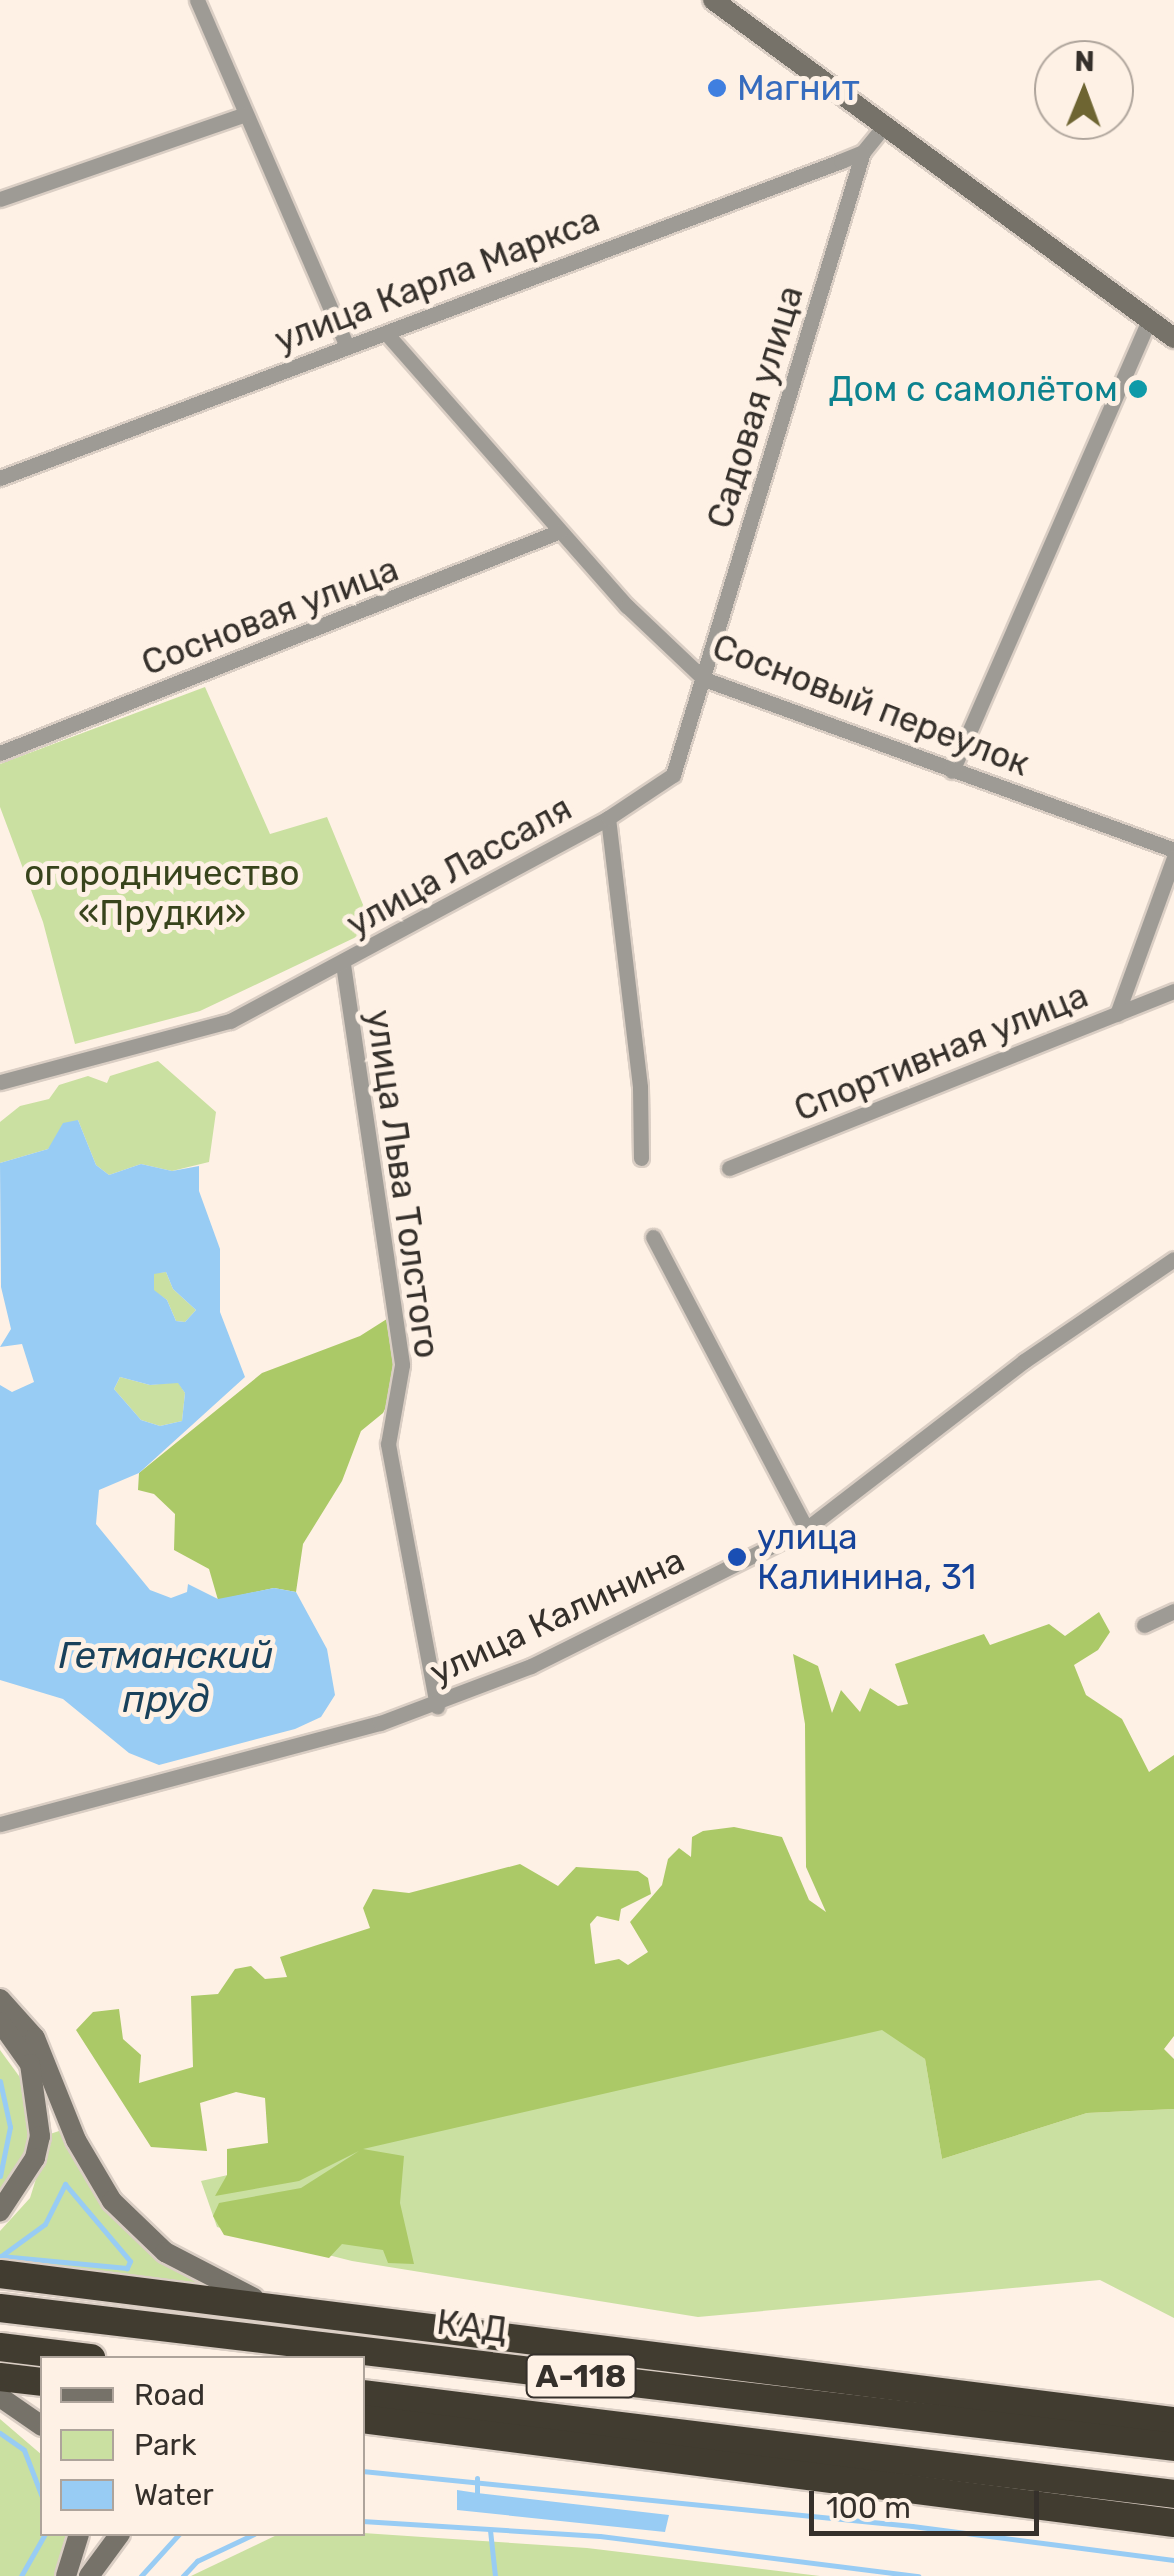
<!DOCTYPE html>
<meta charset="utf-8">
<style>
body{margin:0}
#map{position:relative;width:1174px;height:2576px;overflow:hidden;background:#fef1e5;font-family:Rubik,sans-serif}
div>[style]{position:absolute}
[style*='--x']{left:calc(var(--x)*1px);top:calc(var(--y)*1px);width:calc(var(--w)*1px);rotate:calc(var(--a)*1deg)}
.green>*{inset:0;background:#cae0a1}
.forest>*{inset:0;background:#abc967}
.water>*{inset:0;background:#98ccf4}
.stream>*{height:5px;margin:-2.5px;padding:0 2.5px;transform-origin:2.5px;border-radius:2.5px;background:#98ccf4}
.roads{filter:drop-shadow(2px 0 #dacec4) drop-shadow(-2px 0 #dacec4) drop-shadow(0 2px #dacec4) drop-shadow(0 -2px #dacec4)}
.street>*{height:15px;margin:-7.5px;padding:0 7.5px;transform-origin:7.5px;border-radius:7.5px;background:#9e9b95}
.secondary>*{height:20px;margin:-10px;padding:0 10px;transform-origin:10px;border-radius:10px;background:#767269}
.highway>*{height:28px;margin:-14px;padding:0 14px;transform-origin:14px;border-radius:14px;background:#413c30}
.dots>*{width:28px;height:28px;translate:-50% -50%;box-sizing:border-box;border:5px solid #fef1e5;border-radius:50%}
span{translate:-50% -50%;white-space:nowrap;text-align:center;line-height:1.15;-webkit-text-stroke:10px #fef1e5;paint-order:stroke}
.shield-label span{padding:2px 8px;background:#fef1e5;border:2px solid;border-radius:8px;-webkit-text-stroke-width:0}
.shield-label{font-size:32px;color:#35302b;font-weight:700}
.shop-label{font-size:35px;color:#366cbe}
.left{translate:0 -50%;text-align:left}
.street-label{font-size:35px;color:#35302b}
.culture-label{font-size:35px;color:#0d838f}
.right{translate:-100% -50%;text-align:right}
.park-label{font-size:35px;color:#38441c}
.transit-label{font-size:35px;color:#164399}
.water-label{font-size:38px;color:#19415b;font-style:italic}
.legend{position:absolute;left:40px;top:2356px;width:325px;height:180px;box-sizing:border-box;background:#fef1e5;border:2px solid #aea49b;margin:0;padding:12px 18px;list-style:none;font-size:30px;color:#35302b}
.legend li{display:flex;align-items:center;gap:20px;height:50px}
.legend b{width:50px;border:2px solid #aea49b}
.north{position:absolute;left:1034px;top:40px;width:100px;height:100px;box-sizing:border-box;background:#fef1e5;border:2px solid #aea49b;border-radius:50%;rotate:1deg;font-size:28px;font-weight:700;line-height:40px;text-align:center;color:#35302b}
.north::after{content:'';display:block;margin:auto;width:35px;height:45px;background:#6e6532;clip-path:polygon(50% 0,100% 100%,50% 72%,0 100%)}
.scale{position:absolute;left:809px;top:2491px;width:230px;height:45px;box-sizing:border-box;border:5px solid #35302b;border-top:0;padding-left:12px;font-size:30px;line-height:35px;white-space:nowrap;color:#35302b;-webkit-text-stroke:8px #fef1e5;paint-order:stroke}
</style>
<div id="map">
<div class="green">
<i style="clip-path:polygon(205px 687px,270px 834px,327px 817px,373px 929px,200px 1011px,75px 1044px,43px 922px,0 807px,0 764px)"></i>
<i style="clip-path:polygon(158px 1061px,216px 1112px,209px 1162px,172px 1171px,141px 1164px,109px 1175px,96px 1165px,78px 1120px,48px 1149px,0 1163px,0 1122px,20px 1106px,49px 1099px,59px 1085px,88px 1076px,107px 1083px,110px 1076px)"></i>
<i style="clip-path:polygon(166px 1272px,173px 1289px,196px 1310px,185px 1322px,176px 1321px,167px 1300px,154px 1291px,154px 1273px)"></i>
<i style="clip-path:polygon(120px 1377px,150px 1385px,178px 1382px,185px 1393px,182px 1421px,160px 1426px,141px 1420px,114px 1389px)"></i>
<i style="clip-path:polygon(883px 2029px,925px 2059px,942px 2159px,1087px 2113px,1174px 2109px,1174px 2318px,1100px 2280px,698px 2317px,352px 2261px,217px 2227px,201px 2181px)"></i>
<i style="clip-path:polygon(0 2050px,27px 2087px,31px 2121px,24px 2161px,0 2201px)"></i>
<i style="clip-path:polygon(59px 2131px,124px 2229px,204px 2288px,0 2269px,0 2231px,30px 2198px,50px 2134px)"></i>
<i style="clip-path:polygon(0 2419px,42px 2455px,42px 2534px,66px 2534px,55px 2576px,0 2576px)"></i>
<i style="clip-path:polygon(363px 2533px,587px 2548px,820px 2576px,191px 2576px,279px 2534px)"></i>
</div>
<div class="forest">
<i style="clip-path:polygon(390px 1317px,395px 1390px,383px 1413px,361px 1431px,342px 1481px,303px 1544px,296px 1592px,274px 1588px,218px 1600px,209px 1569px,174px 1550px,175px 1514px,154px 1494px,138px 1490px,139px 1473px,262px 1373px,360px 1336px)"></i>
<i style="clip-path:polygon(1099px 1612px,1110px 1632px,1098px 1650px,1074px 1665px,1086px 1695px,1122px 1719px,1149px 1772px,1174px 1755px,1174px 2036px,1164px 2049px,1174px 2059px,1174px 2109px,1087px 2113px,942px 2159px,925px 2059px,882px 2030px,363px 2149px,404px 2156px,400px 2203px,414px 2264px,388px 2263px,383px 2250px,342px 2244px,329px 2258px,224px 2235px,213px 2216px,219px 2203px,301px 2188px,359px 2151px,299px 2181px,215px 2196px,227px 2175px,227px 2149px,268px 2143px,265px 2098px,236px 2092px,200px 2103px,207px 2151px,151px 2147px,76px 2030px,93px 2012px,119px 2009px,123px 2039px,141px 2055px,139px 2083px,193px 2067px,191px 1996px,218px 1994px,235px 1969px,251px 1966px,265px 1979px,287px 1977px,280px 1957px,370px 1928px,363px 1908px,373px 1889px,409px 1893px,520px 1864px,558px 1886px,576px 1867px,638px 1871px,648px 1878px,651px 1894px,621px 1909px,619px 1921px,597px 1916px,590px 1924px,595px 1964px,619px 1959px,628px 1965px,648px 1952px,630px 1922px,662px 1885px,668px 1859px,679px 1848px,691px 1857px,692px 1837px,703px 1831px,734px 1827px,782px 1837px,809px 1900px,826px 1912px,806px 1867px,805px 1724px,793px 1654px,818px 1666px,832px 1713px,841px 1690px,860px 1712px,870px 1688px,898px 1706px,908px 1704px,895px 1664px,984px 1634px,990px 1645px,1049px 1624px,1065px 1636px)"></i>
</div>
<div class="water">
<i style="clip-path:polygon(evenodd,78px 1120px,96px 1165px,109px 1175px,141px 1164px,172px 1171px,199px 1166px,199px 1191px,220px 1249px,220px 1312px,245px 1377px,139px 1473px,99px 1490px,96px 1524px,150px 1590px,171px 1598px,187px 1592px,188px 1584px,218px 1599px,274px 1588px,296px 1592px,327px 1649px,335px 1695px,321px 1717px,295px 1729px,159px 1765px,129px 1753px,63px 1699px,0 1680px,0 1385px,12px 1392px,34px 1382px,22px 1344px,0 1347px,11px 1329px,1px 1287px,0 1163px,48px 1149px,63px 1123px,78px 1120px,166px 1272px,173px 1289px,196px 1310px,185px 1322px,176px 1321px,167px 1300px,154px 1290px,154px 1274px,166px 1272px,78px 1120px,120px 1377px,150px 1385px,178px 1383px,185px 1393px,182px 1421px,160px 1426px,141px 1420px,114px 1389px,120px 1377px)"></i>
<i style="clip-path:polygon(457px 2490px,477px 2493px,669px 2515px,665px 2532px,457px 2510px)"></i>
</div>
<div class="stream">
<i style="--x:0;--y:2081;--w:47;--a:77.7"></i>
<i style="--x:10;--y:2127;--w:50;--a:101.5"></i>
<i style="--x:65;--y:2184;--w:101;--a:49.8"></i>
<i style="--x:130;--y:2261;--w:8;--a:113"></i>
<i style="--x:127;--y:2268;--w:127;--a:-174.6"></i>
<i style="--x:1;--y:2256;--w:54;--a:-36"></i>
<i style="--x:45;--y:2224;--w:45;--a:-63.4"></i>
<i style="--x:0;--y:2433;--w:29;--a:35"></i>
<i style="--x:24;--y:2450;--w:50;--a:69"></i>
<i style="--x:362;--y:2471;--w:553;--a:5.71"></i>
<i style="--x:912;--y:2526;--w:264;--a:7.4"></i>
<i style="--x:477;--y:2493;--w:15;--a:-90"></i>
<i style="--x:362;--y:2521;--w:238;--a:3.6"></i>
<i style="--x:600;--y:2536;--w:321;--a:7.2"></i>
<i style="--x:490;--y:2530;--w:46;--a:83.8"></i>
<i style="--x:21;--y:2576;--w:48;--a:-60.3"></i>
<i style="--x:141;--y:2576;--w:57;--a:-47.9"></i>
<i style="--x:183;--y:2576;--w:21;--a:-47"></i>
<i style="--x:197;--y:2561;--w:63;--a:-25.3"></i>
</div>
<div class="roads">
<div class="street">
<i style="--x:197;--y:0;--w:378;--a:66.6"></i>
<i style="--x:0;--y:199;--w:259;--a:-19.1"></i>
<i style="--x:386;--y:333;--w:364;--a:48.6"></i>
<i style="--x:627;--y:606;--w:106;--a:43.5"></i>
<i style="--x:704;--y:679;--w:500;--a:19.99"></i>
<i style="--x:0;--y:478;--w:899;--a:-20.65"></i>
<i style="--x:841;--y:161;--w:24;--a:-22"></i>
<i style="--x:863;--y:152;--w:33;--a:-51"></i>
<i style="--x:0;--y:753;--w:602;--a:-21.62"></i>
<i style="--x:952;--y:771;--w:492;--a:-66.4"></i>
<i style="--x:608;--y:818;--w:271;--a:83.2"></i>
<i style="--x:640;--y:1087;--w:71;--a:89.2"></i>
<i style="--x:343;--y:964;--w:405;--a:81.6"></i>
<i style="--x:402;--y:1365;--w:80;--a:100"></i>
<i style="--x:388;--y:1444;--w:267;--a:79.4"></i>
<i style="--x:1117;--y:1014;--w:167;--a:-70"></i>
<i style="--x:0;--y:1082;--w:238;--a:-14.9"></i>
<i style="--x:230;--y:1021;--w:429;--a:-28.2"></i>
<i style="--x:608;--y:818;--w:78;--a:-33.5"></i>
<i style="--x:673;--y:775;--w:651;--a:-73.04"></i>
<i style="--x:729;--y:1168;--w:479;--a:-21.7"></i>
<i style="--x:653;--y:1237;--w:330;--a:62.3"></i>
<i style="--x:1144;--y:1625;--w:33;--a:-25"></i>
<i style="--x:0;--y:1824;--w:393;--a:-14.9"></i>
<i style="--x:380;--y:1723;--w:161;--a:-20.7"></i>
<i style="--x:531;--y:1666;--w:307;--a:-26.5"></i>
<i style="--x:806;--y:1529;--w:275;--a:-37.6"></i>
<i style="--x:1024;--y:1361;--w:181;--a:-34.2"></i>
</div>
<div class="secondary">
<i style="--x:713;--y:0;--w:572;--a:36.25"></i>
<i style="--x:0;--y:1999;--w:52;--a:48.1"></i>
<i style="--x:35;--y:2038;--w:110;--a:68.1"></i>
<i style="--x:76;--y:2140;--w:71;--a:59.5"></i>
<i style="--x:112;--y:2201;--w:74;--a:43.9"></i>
<i style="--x:165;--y:2252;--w:100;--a:27.3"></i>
<i style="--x:0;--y:2022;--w:52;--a:54.5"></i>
<i style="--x:30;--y:2064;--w:73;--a:82.1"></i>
<i style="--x:40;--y:2136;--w:23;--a:103"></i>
<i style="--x:35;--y:2158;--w:64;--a:123.4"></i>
<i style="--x:0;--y:2397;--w:51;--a:34.6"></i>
<i style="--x:66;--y:2576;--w:44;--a:-72.8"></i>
<i style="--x:89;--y:2576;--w:52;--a:-53.6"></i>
</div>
<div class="highway">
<i style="--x:0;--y:2274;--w:1183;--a:7.14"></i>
<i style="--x:0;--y:2308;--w:1182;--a:6.75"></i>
<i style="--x:0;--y:2347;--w:92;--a:6.9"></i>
<i style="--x:0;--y:2377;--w:42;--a:6.8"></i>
<i style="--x:362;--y:2394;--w:818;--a:7.02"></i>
<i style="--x:362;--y:2419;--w:819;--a:7.3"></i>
</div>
</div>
<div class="dots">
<i style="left:717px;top:88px;background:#3f7fe0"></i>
<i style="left:1138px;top:389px;background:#0f9aa8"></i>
<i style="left:737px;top:1557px;background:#1a4fb4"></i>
</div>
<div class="shield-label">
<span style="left:581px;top:2376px">А-118</span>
</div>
<div class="shop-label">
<span class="left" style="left:737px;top:88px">Магнит</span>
</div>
<div class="street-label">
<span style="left:437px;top:280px;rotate:-21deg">улица Карла Маркса</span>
<span style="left:755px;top:407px;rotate:-73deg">Садовая улица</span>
<span style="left:270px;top:616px;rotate:-21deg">Сосновая улица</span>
<span style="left:871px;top:705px;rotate:21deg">Сосновый переулок</span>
<span style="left:459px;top:866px;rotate:-29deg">улица Лассаля</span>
<span style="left:941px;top:1052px;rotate:-22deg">Спортивная улица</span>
<span style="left:403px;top:1184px;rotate:82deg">улица Льва Толстого</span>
<span style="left:557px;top:1616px;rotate:-25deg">улица Калинина</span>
<span style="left:472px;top:2326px;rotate:7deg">КАД</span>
</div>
<div class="culture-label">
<span class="right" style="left:1118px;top:389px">Дом с самолётом</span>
</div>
<div class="park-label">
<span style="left:162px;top:893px">огородничество<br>«Прудки»</span>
</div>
<div class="transit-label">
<span class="left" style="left:757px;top:1557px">улица<br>Калинина, 31</span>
</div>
<div class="water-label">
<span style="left:166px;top:1678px">Гетманский<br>пруд</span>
</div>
<ul class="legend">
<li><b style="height:12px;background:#767269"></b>Road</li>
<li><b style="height:28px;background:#cae0a1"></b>Park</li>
<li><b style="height:28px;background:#98ccf4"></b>Water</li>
</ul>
<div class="north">N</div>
<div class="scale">100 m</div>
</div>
